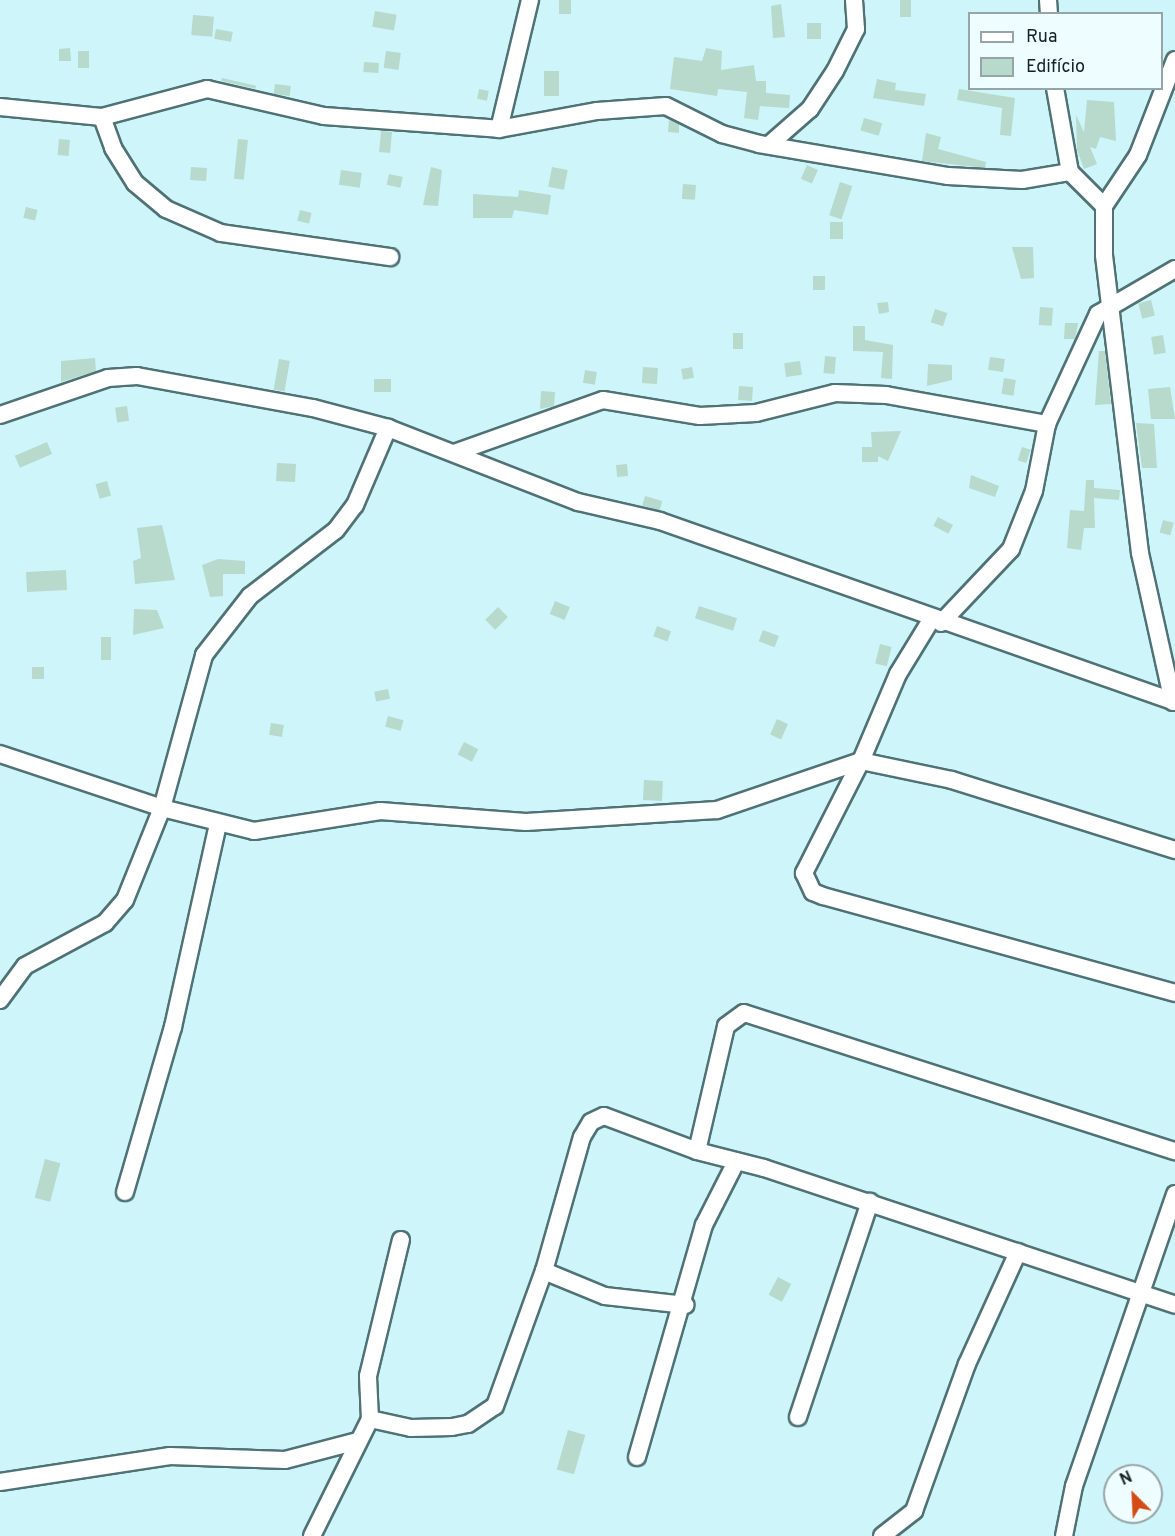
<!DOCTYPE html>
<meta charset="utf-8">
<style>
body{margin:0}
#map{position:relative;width:1175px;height:1536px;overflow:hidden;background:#cef5f9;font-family:Overpass,sans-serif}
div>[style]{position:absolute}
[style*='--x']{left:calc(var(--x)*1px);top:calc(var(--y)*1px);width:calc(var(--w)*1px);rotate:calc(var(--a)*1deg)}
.building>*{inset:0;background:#b7dacd;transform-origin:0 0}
.roads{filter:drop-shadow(2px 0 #4f7275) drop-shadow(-2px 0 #4f7275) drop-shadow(0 2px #4f7275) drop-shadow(0 -2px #4f7275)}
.minor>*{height:16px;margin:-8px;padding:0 8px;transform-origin:8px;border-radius:8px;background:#fff}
span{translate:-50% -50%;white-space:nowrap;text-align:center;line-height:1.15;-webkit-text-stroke:4.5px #eefdff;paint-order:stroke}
.legend{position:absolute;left:968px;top:12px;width:195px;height:78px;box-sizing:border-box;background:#eefdff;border:2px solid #96a5a7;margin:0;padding:8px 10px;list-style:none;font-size:18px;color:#132223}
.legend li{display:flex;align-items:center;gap:12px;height:30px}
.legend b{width:30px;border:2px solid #96a5a7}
.north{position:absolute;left:1103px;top:1464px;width:60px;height:60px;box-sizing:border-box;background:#eefdff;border:2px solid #96a5a7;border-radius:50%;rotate:336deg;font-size:16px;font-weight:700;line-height:24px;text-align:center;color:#132223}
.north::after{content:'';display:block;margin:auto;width:21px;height:27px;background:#d34c15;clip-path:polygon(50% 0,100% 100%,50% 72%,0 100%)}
</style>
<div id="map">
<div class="building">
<i style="left:559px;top:0;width:12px;height:14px"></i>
<i style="left:900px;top:0;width:11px;height:17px"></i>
<i style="clip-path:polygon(781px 4px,785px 37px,773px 38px,771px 6px)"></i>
<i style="left:375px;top:11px;width:22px;height:16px;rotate:10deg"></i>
<i style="left:193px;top:15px;width:21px;height:20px;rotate:5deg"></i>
<i style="left:807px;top:23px;width:14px;height:16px"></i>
<i style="left:216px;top:29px;width:17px;height:10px;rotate:10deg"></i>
<i style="clip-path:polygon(70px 48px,71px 61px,59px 61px,59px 49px)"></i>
<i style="clip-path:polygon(706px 48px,722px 51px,721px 70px,754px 65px,756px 81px,766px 81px,766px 93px,790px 95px,789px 108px,760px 106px,758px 120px,744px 118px,747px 92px,718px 89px,717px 96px,670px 89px,674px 57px,702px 61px)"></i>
<i style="left:78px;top:51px;width:11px;height:17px"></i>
<i style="left:386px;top:51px;width:15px;height:17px;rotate:8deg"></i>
<i style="left:364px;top:62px;width:15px;height:10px;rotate:4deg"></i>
<i style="left:544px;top:71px;width:15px;height:25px"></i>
<i style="left:222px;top:78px;width:35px;height:3px;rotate:13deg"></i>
<i style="clip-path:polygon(877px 79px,896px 83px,895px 90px,926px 94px,924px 106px,873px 98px)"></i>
<i style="left:275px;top:84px;width:16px;height:10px;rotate:7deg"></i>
<i style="left:479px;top:89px;width:10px;height:10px;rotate:11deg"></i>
<i style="clip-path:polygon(959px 89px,1015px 98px,1011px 136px,1000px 135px,1002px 108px,957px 100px)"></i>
<i style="clip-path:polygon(1087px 100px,1114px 102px,1116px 141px,1100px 137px,1096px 149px,1090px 147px,1097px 164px,1084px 169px,1077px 150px,1076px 115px,1084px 132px)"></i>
<i style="left:864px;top:118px;width:19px;height:13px;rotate:16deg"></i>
<i style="clip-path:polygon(669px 120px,679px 124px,679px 133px,668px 132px)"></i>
<i style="left:381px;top:131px;width:11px;height:21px;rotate:5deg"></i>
<i style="clip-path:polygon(926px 133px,941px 137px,938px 149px,986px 162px,985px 168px,922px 161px)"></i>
<i style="left:59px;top:139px;width:11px;height:16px;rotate:5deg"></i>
<i style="left:238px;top:139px;width:10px;height:40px;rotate:6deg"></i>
<i style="left:807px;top:165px;width:12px;height:15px;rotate:24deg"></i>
<i style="left:191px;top:167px;width:16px;height:13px;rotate:4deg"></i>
<i style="clip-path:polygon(431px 167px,442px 170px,438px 206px,423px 205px)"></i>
<i style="left:552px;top:167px;width:16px;height:20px;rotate:11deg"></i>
<i style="left:341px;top:170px;width:21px;height:15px;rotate:8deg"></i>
<i style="left:389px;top:174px;width:14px;height:11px;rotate:12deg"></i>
<i style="left:840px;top:182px;width:13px;height:35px;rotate:18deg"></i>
<i style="left:683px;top:184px;width:13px;height:15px;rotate:4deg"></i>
<i style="clip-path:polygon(519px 190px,551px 195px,548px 215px,514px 210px,512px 218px,473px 218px,473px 194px,518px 197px)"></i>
<i style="left:26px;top:207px;width:12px;height:11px;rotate:14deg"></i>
<i style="left:300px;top:210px;width:12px;height:11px;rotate:14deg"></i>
<i style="left:830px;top:222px;width:13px;height:17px"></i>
<i style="clip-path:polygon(1012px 247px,1033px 247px,1034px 278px,1021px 279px)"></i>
<i style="left:813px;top:276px;width:12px;height:14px"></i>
<i style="left:1151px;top:300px;width:16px;height:13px;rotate:76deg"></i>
<i style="clip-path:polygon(888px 302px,889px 312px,879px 314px,877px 303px)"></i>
<i style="left:1040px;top:307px;width:13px;height:18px;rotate:4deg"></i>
<i style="left:935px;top:309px;width:13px;height:14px;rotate:18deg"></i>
<i style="clip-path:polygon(1065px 323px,1078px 323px,1075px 339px,1064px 339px)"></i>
<i style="clip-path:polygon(853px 326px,865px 326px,865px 340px,893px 345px,892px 379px,881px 378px,883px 352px,853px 351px)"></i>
<i style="left:733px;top:333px;width:10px;height:16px"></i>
<i style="left:1163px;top:335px;width:18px;height:12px;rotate:81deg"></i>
<i style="clip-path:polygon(1099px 351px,1105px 351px,1111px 404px,1095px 405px)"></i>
<i style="left:825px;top:356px;width:11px;height:17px;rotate:5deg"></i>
<i style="left:990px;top:357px;width:15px;height:13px;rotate:8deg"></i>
<i style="clip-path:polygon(95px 358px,96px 371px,61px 382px,61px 361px)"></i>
<i style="left:279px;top:359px;width:11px;height:31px;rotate:10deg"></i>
<i style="left:800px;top:361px;width:14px;height:16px;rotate:82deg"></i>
<i style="clip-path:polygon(928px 364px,952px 365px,952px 380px,927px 386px)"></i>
<i style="left:643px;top:367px;width:15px;height:16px;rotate:4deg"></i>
<i style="left:692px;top:367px;width:11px;height:11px;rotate:80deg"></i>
<i style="left:585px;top:370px;width:12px;height:13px;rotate:9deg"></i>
<i style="left:1004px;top:378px;width:12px;height:16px;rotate:9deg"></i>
<i style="left:374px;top:379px;width:17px;height:13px"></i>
<i style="left:739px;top:386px;width:14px;height:14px;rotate:4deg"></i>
<i style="clip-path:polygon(1170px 387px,1175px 419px,1151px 419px,1148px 389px)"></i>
<i style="clip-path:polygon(541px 391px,555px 392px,554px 406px,540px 409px)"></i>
<i style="left:127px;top:406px;width:15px;height:12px;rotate:82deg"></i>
<i style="clip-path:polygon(1136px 423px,1154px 424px,1157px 468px,1142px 468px)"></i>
<i style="clip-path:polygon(901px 431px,888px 461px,878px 456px,878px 462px,862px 462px,862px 447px,872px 447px,871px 432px)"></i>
<i style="left:47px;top:442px;width:13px;height:35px;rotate:67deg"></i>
<i style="left:1022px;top:447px;width:9px;height:14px;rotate:18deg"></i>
<i style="left:277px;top:463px;width:19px;height:18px;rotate:3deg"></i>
<i style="left:627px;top:464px;width:12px;height:11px;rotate:85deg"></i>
<i style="clip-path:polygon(971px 475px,999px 486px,995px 497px,969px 488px)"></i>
<i style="clip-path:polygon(1086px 480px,1094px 480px,1094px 488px,1120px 490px,1119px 500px,1094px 498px,1095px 528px,1084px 528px,1081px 550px,1067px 548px,1070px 510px,1084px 511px)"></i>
<i style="left:107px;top:481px;width:15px;height:12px;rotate:74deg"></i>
<i style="left:645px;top:496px;width:18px;height:10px;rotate:16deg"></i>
<i style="left:938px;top:517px;width:17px;height:10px;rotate:28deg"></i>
<i style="left:1163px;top:520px;width:11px;height:13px;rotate:15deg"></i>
<i style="clip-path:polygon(162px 525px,175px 580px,135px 584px,133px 561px,141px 558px,137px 528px)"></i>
<i style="clip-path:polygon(218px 559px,245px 561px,245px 574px,223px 574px,223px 596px,210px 597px,202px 565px)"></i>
<i style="left:66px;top:570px;width:20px;height:40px;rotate:87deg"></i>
<i style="left:555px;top:601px;width:16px;height:14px;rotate:22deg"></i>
<i style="left:699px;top:606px;width:40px;height:13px;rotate:18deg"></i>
<i style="left:498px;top:607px;width:14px;height:18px;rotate:45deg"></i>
<i style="clip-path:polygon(134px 609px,157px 610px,164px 628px,133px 635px)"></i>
<i style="left:657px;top:626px;width:15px;height:11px;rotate:20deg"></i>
<i style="left:763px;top:630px;width:17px;height:12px;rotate:21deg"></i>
<i style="left:101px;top:637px;width:10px;height:23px"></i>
<i style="left:880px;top:644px;width:12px;height:20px;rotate:14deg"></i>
<i style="left:32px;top:667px;width:12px;height:12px"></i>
<i style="left:388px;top:689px;width:10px;height:14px;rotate:79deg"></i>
<i style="left:388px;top:716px;width:16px;height:11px;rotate:15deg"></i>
<i style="left:777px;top:719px;width:12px;height:17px;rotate:24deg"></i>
<i style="left:271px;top:723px;width:13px;height:12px;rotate:9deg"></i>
<i style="left:464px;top:742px;width:16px;height:14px;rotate:27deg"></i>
<i style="left:644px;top:780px;width:19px;height:20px;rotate:3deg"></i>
<i style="left:45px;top:1159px;width:16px;height:40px;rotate:15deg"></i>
<i style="left:778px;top:1277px;width:15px;height:20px;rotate:28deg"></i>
<i style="left:568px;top:1430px;width:18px;height:41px;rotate:16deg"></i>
</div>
<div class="roads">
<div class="minor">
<i style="--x:1048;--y:0;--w:14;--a:86"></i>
<i style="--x:1055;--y:88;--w:85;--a:79.9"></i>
<i style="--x:0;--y:107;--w:102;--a:5.6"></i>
<i style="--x:102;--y:117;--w:109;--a:-14.9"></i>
<i style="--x:207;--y:89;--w:120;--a:13"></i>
<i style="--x:324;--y:116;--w:175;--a:4.2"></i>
<i style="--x:499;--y:129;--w:100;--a:-10.4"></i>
<i style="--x:597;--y:111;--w:69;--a:-4.1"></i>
<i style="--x:666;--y:106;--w:63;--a:26.6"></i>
<i style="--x:722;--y:134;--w:38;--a:15"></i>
<i style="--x:759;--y:144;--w:192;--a:9.6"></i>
<i style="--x:948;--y:176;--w:74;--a:3.1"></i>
<i style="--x:1022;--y:180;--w:49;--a:-9.5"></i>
<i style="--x:1070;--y:172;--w:48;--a:45"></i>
<i style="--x:102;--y:117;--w:33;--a:70"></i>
<i style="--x:113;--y:148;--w:41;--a:57.8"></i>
<i style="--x:135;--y:183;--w:40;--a:40"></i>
<i style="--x:166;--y:209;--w:60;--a:23.6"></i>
<i style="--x:221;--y:233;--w:171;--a:8.1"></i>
<i style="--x:499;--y:129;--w:133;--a:-76.5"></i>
<i style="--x:770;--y:144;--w:53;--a:-41.2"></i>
<i style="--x:810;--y:109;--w:45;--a:-56.7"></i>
<i style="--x:835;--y:71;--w:47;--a:-63.4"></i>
<i style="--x:856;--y:29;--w:29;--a:-94"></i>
<i style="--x:0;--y:415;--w:114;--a:-18.9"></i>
<i style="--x:108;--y:378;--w:29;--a:-4"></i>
<i style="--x:137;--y:376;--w:179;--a:10.3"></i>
<i style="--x:313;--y:408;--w:78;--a:14.9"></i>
<i style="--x:388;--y:428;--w:204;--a:21.3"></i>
<i style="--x:578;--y:502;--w:84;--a:13"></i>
<i style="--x:660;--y:521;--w:546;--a:19.36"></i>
<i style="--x:454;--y:453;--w:158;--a:-19.6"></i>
<i style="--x:603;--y:400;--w:98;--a:9.4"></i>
<i style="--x:700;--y:416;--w:56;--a:-3.1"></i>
<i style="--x:756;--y:413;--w:81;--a:-14.2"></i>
<i style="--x:835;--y:393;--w:51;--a:2.2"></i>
<i style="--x:886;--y:395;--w:164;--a:10.2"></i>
<i style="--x:941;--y:623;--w:102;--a:-46.6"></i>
<i style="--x:1011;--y:549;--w:62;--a:-68.4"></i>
<i style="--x:1034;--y:491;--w:68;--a:-79"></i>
<i style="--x:1047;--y:424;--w:121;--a:-65.1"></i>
<i style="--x:1098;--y:314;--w:89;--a:-30.3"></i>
<i style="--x:1173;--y:702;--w:153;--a:-102.5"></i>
<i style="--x:1140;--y:553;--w:300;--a:-96.9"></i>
<i style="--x:1104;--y:255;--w:49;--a:-90"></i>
<i style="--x:1104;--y:206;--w:61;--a:-56.3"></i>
<i style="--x:1138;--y:155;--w:102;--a:-68.7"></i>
<i style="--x:0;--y:754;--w:171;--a:18.4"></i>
<i style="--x:162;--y:808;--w:159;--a:-74.6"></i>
<i style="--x:204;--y:655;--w:75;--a:-52.1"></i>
<i style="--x:250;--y:596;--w:108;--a:-37.5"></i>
<i style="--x:336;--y:530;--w:31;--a:-53"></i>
<i style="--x:355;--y:505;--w:84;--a:-66.8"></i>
<i style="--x:1175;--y:850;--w:234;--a:-162.6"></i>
<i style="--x:952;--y:780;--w:93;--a:-168.2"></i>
<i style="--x:861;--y:761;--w:126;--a:117"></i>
<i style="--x:804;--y:873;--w:21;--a:65"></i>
<i style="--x:813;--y:892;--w:11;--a:22"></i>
<i style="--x:823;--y:896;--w:365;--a:15.4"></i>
<i style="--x:0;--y:1000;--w:42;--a:-53.7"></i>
<i style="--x:25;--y:966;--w:91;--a:-28.3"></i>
<i style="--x:105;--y:923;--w:30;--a:-49"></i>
<i style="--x:125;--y:900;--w:99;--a:-68.1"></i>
<i style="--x:162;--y:808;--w:95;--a:14"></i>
<i style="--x:254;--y:831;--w:128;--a:-9"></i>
<i style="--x:380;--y:811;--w:146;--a:4.3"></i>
<i style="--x:526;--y:822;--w:191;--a:-3.6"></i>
<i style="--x:717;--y:810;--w:152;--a:-18.8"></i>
<i style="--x:861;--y:761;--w:95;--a:-67"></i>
<i style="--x:898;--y:674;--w:63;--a:-58.6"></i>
<i style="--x:697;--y:1151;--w:128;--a:-76.9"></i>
<i style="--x:726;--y:1026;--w:22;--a:-36"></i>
<i style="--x:744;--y:1013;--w:453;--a:17.8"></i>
<i style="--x:125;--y:1192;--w:172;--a:-73.8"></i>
<i style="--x:173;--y:1027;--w:208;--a:-77.5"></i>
<i style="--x:544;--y:1271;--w:66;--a:22.3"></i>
<i style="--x:605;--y:1296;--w:81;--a:6.4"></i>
<i style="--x:798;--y:1417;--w:227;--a:-71.5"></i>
<i style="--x:370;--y:1419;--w:43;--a:-92.7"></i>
<i style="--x:368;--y:1376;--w:140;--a:-76.4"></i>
<i style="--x:637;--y:1457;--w:241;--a:-73.9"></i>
<i style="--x:704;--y:1225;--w:71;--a:-63.1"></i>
<i style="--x:0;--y:1482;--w:172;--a:-8.7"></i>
<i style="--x:170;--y:1456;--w:115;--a:2"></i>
<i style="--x:285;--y:1460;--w:75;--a:-14.6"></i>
<i style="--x:312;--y:1536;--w:131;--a:-63.6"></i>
<i style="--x:370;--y:1419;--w:42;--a:12.4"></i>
<i style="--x:411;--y:1428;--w:41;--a:-1.4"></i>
<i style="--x:452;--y:1427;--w:16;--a:-11"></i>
<i style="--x:468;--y:1424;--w:32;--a:-34"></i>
<i style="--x:495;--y:1406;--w:144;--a:-70.1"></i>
<i style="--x:544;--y:1271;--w:139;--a:-74.2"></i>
<i style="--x:582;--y:1137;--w:17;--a:-59"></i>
<i style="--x:591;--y:1122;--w:14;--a:-25"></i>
<i style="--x:604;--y:1116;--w:99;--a:20.6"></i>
<i style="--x:697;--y:1151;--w:69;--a:14.2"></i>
<i style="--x:764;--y:1168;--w:433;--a:18.4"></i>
<i style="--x:882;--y:1536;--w:41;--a:-38"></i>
<i style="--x:914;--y:1511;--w:156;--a:-70.2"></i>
<i style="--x:967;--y:1364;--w:123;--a:-65.5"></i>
<i style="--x:1064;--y:1536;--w:51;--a:-78.7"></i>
<i style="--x:1074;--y:1486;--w:309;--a:-70.9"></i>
</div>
</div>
<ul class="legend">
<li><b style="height:8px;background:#fff"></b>Rua</li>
<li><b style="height:16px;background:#b7dacd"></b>Edifício</li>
</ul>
<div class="north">N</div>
</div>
